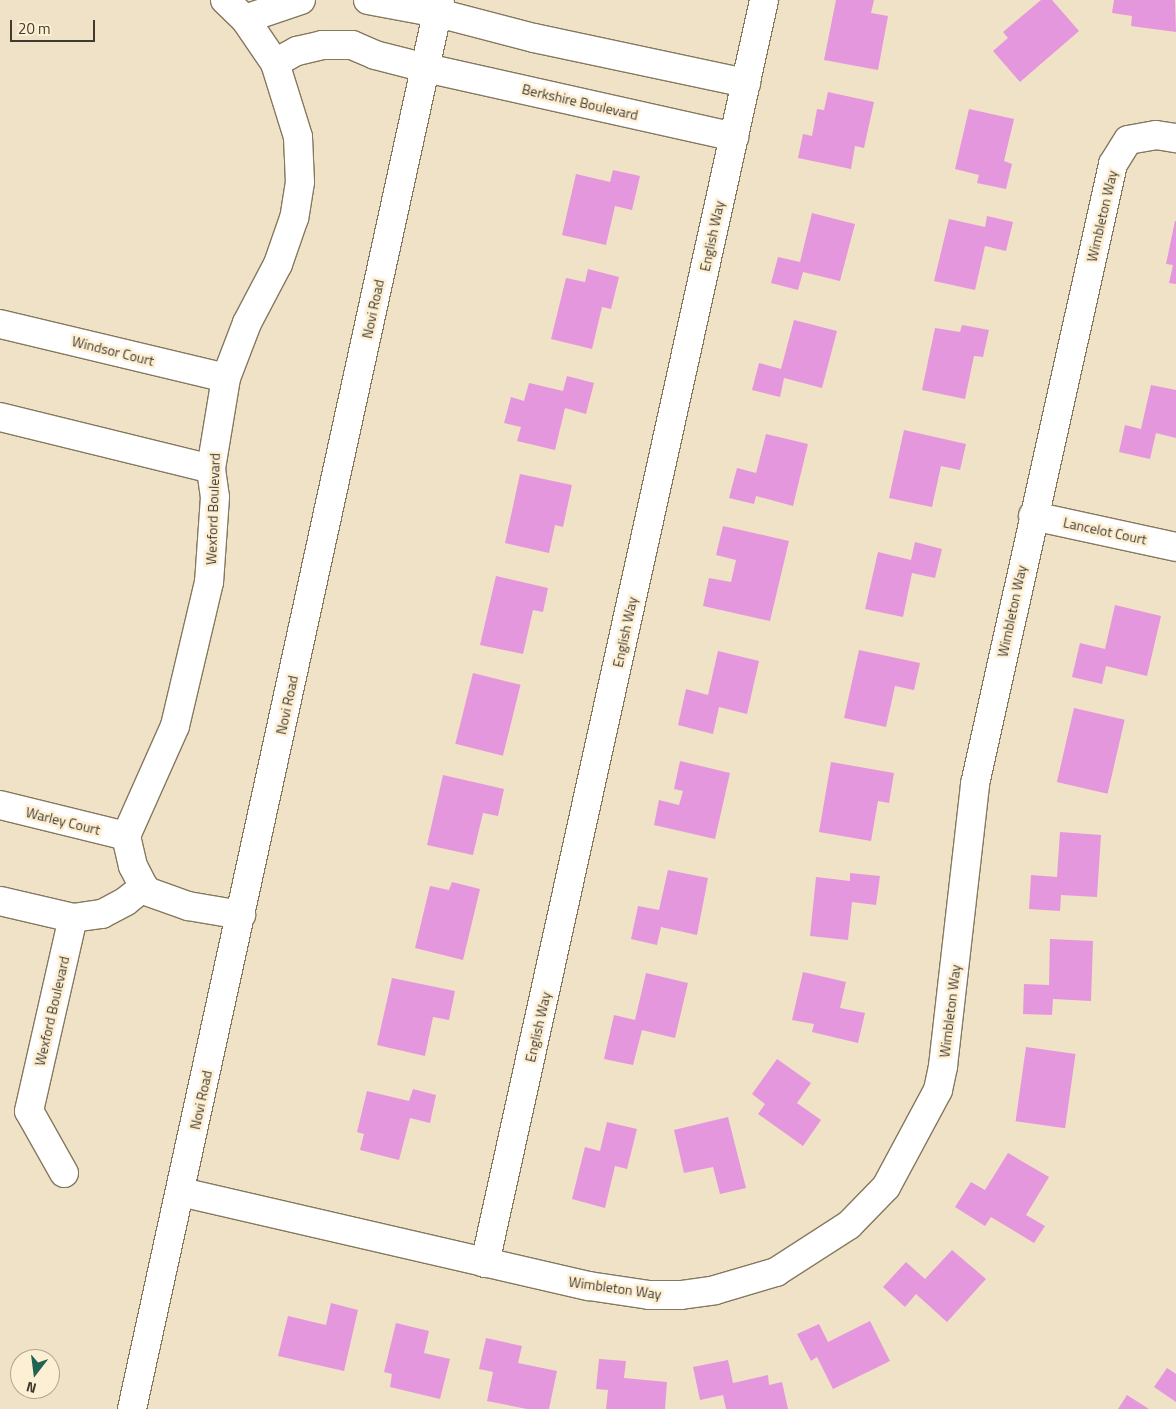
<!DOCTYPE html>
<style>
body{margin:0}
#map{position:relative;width:1176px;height:1409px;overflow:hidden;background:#f0e2c6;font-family:"Titillium Web",sans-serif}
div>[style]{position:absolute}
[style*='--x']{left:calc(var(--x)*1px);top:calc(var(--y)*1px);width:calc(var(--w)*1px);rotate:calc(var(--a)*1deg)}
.building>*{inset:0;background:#e497dd;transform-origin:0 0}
.roads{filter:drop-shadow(1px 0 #85785f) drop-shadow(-1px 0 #85785f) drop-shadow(0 1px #85785f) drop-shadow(0 -1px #85785f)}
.street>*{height:28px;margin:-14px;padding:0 14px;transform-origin:14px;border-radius:14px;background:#fff}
.secondary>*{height:28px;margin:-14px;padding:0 14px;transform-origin:14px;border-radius:14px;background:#fff}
span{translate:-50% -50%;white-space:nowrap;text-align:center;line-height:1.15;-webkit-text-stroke:5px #fdefd3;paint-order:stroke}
.street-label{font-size:14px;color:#403a2f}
.north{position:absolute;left:10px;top:1349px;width:50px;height:50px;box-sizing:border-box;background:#fdefd3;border:1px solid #b1a791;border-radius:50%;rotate:195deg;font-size:14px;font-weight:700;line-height:20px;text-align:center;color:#403a2f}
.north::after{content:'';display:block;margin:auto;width:18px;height:22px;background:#226453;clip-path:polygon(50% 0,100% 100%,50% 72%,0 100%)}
.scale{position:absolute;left:10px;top:20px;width:85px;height:22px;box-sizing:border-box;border:2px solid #403a2f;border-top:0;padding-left:6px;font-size:15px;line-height:18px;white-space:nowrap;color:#403a2f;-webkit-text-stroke:4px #fdefd3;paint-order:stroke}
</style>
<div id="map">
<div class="building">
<i style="clip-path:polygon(836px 0,874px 0,871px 13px,888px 16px,878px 70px,824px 60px)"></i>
<i style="clip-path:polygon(1041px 0,1052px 0,1079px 31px,1020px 82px,993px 51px,1008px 38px,1003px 32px)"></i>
<i style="clip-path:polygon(1114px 0,1175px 0,1176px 32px,1131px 26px,1132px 16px,1112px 13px)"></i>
<i style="clip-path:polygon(828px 92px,874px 102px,864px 148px,855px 146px,851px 169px,798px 158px,803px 134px,812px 136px,817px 109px,824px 110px)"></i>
<i style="clip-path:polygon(969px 109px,1014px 119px,1004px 161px,1012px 164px,1006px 189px,977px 183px,979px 175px,955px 169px)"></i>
<i style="clip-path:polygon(613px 170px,640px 176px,632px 210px,615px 206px,606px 245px,562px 235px,576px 174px,610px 182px)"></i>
<i style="clip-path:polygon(812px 213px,855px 224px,840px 281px,803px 272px,798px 290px,771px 283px,778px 257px,800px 262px)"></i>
<i style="clip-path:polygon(987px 216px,1013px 222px,1006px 251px,985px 246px,975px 290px,934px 281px,949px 219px,985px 227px)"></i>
<i style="clip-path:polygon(1175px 221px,1176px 221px,1176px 284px,1169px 283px,1173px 265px,1166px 264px)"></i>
<i style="clip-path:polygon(588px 269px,619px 277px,611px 309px,602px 307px,592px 349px,551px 339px,566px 278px,585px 282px)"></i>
<i style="clip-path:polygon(794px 320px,837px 331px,822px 388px,784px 378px,780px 397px,752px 390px,759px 363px,781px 369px)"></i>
<i style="clip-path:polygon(962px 325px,989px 330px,983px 357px,974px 356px,965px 399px,922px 390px,935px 328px,960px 332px)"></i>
<i style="clip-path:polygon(567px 376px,594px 383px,586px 414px,565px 408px,555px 450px,517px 441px,521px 427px,504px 423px,511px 397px,524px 401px,529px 383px,563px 391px)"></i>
<i style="clip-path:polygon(1151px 385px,1176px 390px,1176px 438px,1156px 433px,1150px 459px,1119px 452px,1125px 425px,1141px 429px)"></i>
<i style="clip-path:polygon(904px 430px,966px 444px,960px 470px,941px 466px,932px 507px,889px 498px)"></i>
<i style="clip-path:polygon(766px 434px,808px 444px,793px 506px,756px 496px,754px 504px,729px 498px,737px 468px,756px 473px)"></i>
<i style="clip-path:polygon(520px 474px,572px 485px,563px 527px,555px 525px,549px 553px,505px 543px)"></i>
<i style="clip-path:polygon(723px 526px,789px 541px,770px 621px,703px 606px,709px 578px,731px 582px,736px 560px,716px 555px)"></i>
<i style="clip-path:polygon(915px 542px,942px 549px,935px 578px,912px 573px,903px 617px,865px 609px,878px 552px,911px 560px)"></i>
<i style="clip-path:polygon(496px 576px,548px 588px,543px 612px,533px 610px,523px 654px,480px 645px)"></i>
<i style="clip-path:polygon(1115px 605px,1161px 616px,1147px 676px,1106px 666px,1102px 684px,1072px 677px,1080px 643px,1105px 649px)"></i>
<i style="clip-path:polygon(859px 650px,920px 663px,914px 690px,895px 686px,886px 727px,844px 718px)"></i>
<i style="clip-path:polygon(718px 651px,759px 661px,747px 714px,719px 707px,713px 734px,678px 725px,686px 689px,708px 695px)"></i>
<i style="left:473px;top:673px;width:49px;height:73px;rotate:14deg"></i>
<i style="left:1074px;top:708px;width:52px;height:76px;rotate:13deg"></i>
<i style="clip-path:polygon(680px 761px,730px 773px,715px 839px,654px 825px,659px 800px,679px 805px,683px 791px,674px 789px)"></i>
<i style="clip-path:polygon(831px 762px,894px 773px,889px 803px,878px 801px,871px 841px,819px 832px)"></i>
<i style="clip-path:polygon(443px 775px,504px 789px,498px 816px,483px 813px,473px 855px,427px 845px)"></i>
<i style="clip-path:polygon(1060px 832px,1101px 835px,1097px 897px,1061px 895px,1060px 911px,1029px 909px,1031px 875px,1057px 877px)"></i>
<i style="clip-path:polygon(668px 870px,708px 878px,697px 935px,661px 927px,657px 945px,631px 939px,638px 906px,659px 910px)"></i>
<i style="clip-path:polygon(850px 873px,880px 876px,876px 905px,852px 902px,848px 940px,810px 936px,816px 877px,850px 881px)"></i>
<i style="clip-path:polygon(452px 882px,480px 889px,463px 960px,415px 948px,430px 886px,449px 890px)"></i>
<i style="clip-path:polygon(1050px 939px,1093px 941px,1091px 1001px,1053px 999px,1052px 1015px,1023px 1014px,1024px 984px,1049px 985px)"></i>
<i style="clip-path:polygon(803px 972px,846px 982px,840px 1008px,865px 1013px,858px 1043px,812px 1032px,814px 1024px,792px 1020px)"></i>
<i style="clip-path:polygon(646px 973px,688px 983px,675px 1038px,642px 1030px,633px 1065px,604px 1059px,614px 1015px,635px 1020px)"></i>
<i style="clip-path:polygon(392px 978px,455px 991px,449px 1020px,433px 1017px,425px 1056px,377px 1045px)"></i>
<i style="left:1026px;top:1047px;width:50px;height:75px;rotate:8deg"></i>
<i style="clip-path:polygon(777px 1059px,811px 1083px,797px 1103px,821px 1120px,803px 1146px,758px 1114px,765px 1104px,752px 1094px)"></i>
<i style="clip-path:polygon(413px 1089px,436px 1095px,430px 1123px,410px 1118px,399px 1160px,360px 1150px,364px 1134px,357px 1132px,367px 1091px,409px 1101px)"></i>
<i style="clip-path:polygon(728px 1117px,746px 1188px,720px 1194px,713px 1167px,684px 1173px,674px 1130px)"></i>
<i style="clip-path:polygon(607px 1122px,637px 1129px,627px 1169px,615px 1166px,605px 1208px,572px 1199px,585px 1147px,600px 1151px)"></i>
<i style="clip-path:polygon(1008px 1153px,1049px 1177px,1026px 1215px,1045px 1226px,1034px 1243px,991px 1217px,985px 1226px,955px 1207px,971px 1182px,985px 1190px)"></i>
<i style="clip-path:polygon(952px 1250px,986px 1279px,947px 1322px,916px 1294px,905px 1307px,883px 1287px,906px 1262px,925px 1279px)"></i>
<i style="clip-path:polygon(331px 1303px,358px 1310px,344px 1371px,278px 1356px,288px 1316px,326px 1325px)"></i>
<i style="clip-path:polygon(870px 1321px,890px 1361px,833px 1389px,817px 1357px,811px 1361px,797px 1334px,819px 1324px,828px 1342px)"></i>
<i style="clip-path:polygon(396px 1323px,429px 1331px,424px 1353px,450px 1359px,440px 1399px,390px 1387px,392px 1374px,384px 1372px)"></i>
<i style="clip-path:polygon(486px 1338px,522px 1346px,518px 1363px,557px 1371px,549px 1409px,527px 1409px,487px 1401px,493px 1372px,479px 1369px)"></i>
<i style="clip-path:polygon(599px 1359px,626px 1361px,624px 1378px,667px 1382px,665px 1409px,606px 1409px,608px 1390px,596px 1389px)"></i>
<i style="clip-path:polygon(728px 1360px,733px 1383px,768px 1375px,769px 1385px,782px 1382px,788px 1409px,726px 1409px,723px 1395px,700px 1400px,693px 1367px)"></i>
<i style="clip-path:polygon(1167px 1368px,1176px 1374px,1176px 1402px,1154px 1387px)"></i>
<i style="clip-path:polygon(1127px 1395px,1149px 1409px,1118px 1409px)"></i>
</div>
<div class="roads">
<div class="street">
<i style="--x:225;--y:0;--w:28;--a:44"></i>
<i style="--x:245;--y:19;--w:53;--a:55.7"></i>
<i style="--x:275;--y:63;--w:77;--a:72.7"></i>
<i style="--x:298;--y:137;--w:45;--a:87.5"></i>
<i style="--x:300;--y:182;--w:36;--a:99"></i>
<i style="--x:294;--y:218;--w:49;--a:109.2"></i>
<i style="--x:278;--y:264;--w:67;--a:117.7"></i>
<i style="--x:247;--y:323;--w:59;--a:110.9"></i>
<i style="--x:226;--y:378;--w:92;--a:99.4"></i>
<i style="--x:211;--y:469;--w:28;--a:82"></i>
<i style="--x:215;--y:497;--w:85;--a:94"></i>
<i style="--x:209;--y:582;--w:148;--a:103.3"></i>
<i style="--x:175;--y:726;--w:120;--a:114"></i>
<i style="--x:126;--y:836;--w:31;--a:77"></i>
<i style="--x:133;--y:866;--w:28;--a:63"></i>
<i style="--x:146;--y:891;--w:45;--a:19.7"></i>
<i style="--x:188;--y:906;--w:54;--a:9.6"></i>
<i style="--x:368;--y:0;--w:71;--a:10.5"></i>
<i style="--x:438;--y:13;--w:99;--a:14.6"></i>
<i style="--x:534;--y:38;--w:217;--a:12"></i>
<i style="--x:245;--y:19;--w:59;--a:-18.7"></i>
<i style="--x:275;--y:63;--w:25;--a:-29"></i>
<i style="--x:297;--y:51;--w:26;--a:-13"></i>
<i style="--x:322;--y:45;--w:30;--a:0"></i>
<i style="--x:352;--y:45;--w:25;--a:23"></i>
<i style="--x:375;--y:55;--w:53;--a:14.3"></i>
<i style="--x:426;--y:68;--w:316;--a:12.6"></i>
<i style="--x:0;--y:324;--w:232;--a:13.4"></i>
<i style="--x:0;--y:417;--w:217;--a:13.8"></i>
<i style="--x:1033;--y:516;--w:146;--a:12.2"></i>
<i style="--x:0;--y:805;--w:130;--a:13.8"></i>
<i style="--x:0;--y:901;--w:75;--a:13.1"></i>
<i style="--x:73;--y:918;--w:29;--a:-8"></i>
<i style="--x:102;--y:914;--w:27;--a:-28"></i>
<i style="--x:126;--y:901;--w:23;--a:-38"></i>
<i style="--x:64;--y:1173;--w:71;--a:-119.4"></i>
<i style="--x:29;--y:1111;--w:198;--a:-77.2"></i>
<i style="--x:181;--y:1192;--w:419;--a:13"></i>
<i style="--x:589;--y:1286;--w:61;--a:8.5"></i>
<i style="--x:649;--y:1295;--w:32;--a:0"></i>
<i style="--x:681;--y:1295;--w:34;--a:-8"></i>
<i style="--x:715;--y:1290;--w:64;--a:-16.4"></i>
<i style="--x:776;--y:1272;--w:87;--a:-32.8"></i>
<i style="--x:849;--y:1225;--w:53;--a:-45.8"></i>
<i style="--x:886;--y:1187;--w:110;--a:-61.8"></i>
<i style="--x:938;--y:1090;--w:25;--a:-78"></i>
<i style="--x:943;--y:1066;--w:284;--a:-83.5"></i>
<i style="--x:975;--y:784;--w:635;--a:-77.45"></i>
<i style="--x:1113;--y:164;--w:28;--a:-58"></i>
<i style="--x:1128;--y:140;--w:28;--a:-10"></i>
<i style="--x:1156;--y:135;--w:20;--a:9"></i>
<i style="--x:485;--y:1263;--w:1293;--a:-77.54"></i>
</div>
<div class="secondary">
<i style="--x:132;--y:1409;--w:1442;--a:-77.67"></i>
</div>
</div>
<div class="street-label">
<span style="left:580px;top:102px;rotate:13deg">Berkshire Boulevard</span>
<span style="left:1102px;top:216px;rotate:-77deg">Wimbleton Way</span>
<span style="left:712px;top:236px;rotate:-78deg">English Way</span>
<span style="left:373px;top:309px;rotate:-78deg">Novi Road</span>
<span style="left:113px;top:351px;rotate:14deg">Windsor Court</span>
<span style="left:213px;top:509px;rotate:-88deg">Wexford Boulevard</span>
<span style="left:1105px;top:531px;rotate:12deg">Lancelot Court</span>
<span style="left:1012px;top:611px;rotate:-78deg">Wimbleton Way</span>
<span style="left:625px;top:632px;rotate:-78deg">English Way</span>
<span style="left:287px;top:705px;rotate:-78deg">Novi Road</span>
<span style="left:63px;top:821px;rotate:14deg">Warley Court</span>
<span style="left:52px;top:1011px;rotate:-77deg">Wexford Boulevard</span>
<span style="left:950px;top:1011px;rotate:-83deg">Wimbleton Way</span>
<span style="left:538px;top:1027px;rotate:-77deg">English Way</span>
<span style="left:201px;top:1100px;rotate:-78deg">Novi Road</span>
<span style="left:615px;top:1288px;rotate:8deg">Wimbleton Way</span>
</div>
<div class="north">N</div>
<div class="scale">20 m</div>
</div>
